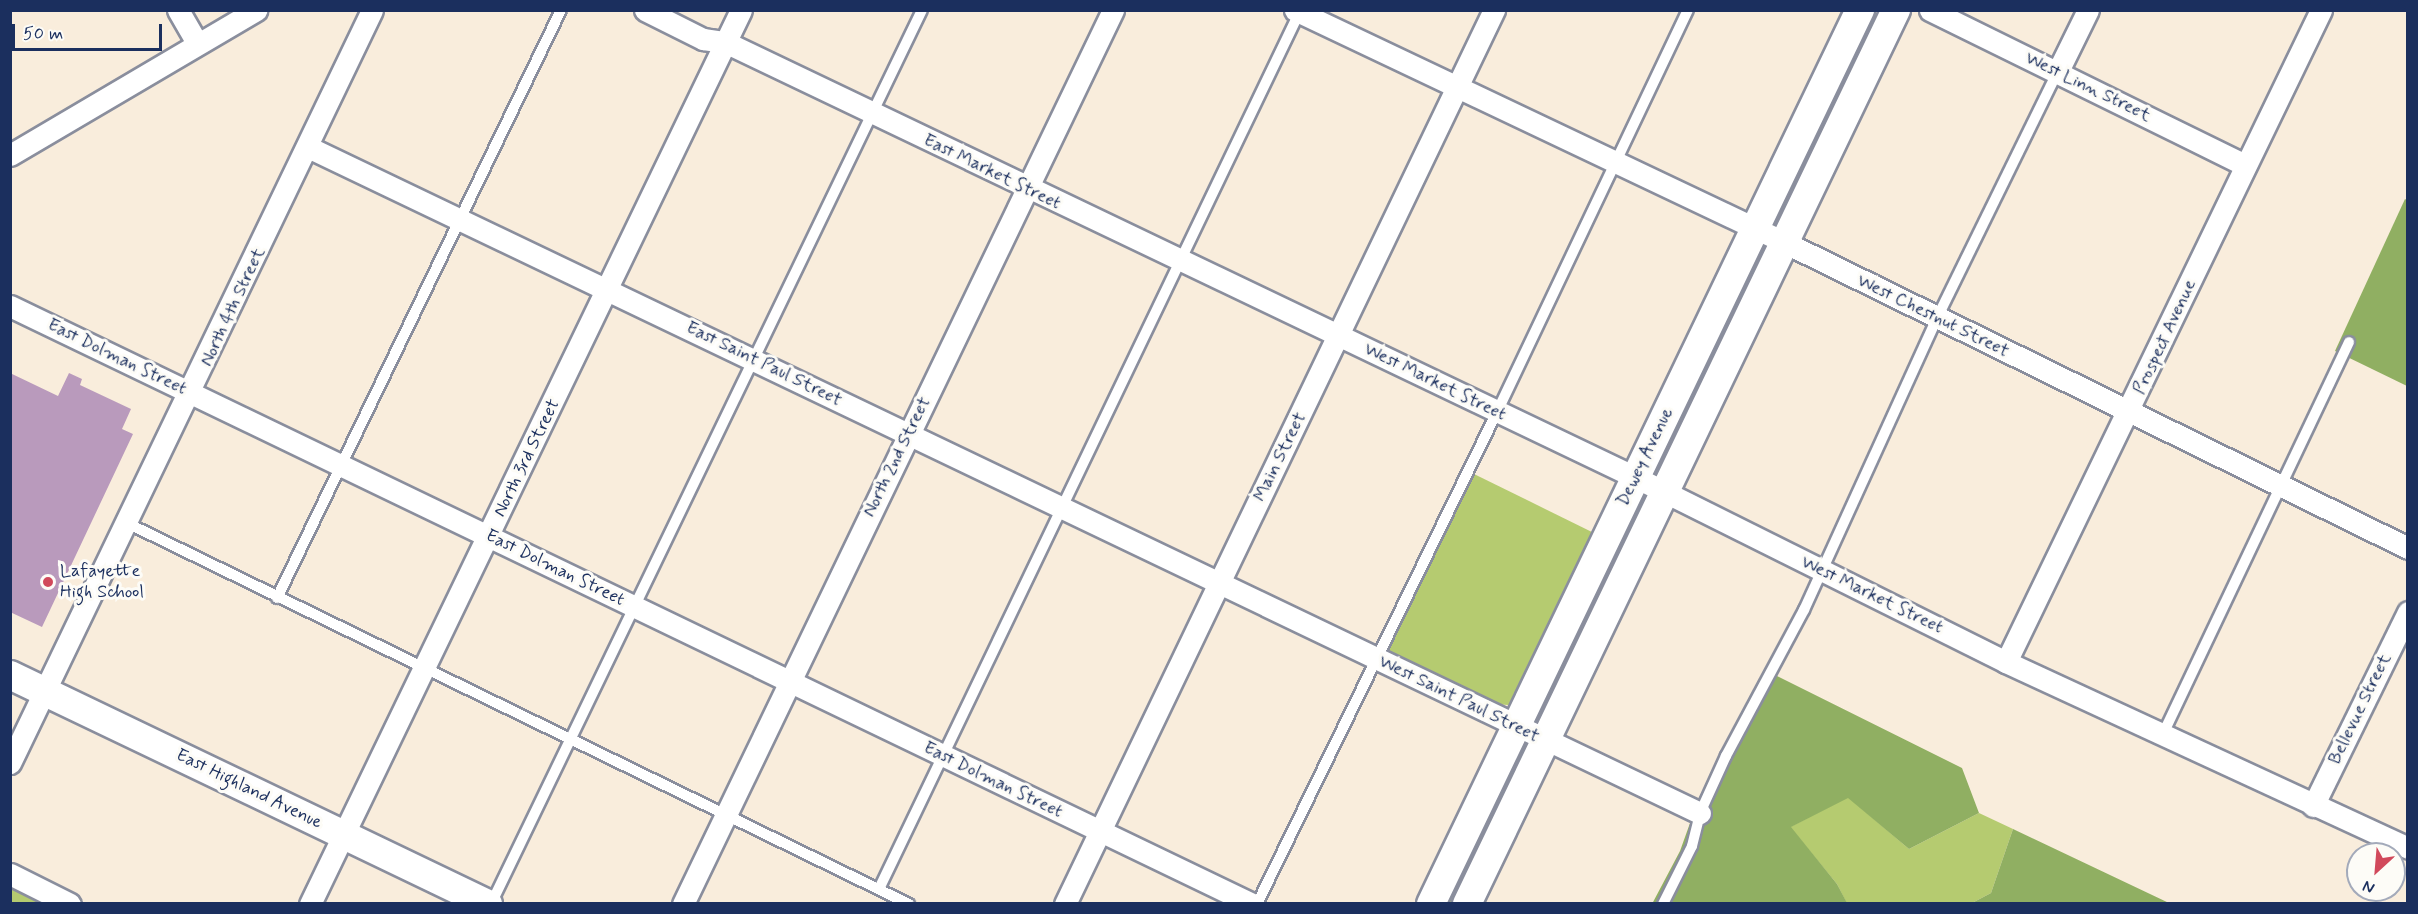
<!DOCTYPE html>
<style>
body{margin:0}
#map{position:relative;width:2418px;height:914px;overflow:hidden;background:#f9eddc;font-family:Mynerve,sans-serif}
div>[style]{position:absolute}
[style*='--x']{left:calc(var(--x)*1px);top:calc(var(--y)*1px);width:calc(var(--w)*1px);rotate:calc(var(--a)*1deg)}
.green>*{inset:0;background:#b5cb70}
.forest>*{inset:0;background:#90af62}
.building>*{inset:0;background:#b99abc}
.roads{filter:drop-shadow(2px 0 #8a8e9d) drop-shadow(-2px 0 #8a8e9d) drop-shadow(0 2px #8a8e9d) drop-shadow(0 -2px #8a8e9d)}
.lane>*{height:10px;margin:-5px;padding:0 5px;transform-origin:5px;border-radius:5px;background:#fff}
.street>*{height:21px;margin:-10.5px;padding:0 10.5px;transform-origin:10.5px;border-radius:10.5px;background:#fff}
.secondary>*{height:28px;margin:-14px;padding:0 14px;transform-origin:14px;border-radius:14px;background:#fff}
.dots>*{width:16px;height:16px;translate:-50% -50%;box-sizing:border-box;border:3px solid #fdfcf7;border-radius:50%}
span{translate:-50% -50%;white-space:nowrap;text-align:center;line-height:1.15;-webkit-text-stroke:6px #fdfcf7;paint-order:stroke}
.street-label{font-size:18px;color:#1b2f5e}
.poi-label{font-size:18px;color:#1b2f5e}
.left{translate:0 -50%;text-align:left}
.frame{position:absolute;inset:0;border:12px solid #1b2f5e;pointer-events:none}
.north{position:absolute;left:2346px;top:842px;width:60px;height:60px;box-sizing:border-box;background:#fdfcf7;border:2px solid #a3aaba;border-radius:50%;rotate:206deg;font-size:16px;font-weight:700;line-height:24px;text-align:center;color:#1b2f5e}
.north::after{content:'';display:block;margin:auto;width:21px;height:27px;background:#d1495b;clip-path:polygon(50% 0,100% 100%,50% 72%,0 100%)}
.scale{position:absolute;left:12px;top:24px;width:150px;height:27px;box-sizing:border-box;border:3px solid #1b2f5e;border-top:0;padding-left:8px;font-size:18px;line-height:21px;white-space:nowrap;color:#1b2f5e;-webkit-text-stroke:4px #fdfcf7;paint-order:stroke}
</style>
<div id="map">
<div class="green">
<i style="clip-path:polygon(1872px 18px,1878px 22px,1785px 214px,1778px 205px,1865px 22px)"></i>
<i style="clip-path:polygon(1751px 269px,1757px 271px,1664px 468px,1657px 458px)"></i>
<i style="clip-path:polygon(1474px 474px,1598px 535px,1518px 700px,1508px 705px,1494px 704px,1386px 652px)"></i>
<i style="clip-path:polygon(1631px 514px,1639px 517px,1547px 711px,1541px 709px,1539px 702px)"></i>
<i style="clip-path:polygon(1513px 766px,1520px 769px,1458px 903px,1443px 904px)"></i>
<i style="clip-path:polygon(1848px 797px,1909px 849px,1979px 813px,2013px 829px,1991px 893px,1972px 903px,1847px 904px,1837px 884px,1790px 827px)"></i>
<i style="clip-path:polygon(11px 882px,55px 903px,11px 903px)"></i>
</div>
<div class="forest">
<i style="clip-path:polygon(2405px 199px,2408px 201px,2407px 386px,2335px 351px)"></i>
<i style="clip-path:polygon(1765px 670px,1962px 768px,1979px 813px,1909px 849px,1848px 798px,1791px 827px,1837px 884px,1847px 903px,1652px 904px,1680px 851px,1699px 798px)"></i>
<i style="clip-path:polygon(2013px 829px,2169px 903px,1972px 903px,1991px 893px)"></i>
</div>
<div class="building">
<i style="clip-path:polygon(10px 373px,58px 396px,69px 373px,82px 379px,80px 385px,131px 409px,122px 429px,133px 434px,42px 627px,10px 612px)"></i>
</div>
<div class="roads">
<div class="lane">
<i style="--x:127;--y:523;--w:870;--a:25.98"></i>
<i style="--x:277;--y:598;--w:653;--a:-64.22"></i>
<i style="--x:2162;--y:736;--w:436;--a:-64.6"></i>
<i style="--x:879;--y:889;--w:974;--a:-64.38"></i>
<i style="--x:491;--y:904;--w:992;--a:-64.26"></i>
<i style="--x:1257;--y:904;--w:547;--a:-64"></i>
<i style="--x:1497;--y:412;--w:445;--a:-64.6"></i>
<i style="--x:1663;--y:904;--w:65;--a:-63.4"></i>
<i style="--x:1692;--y:846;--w:34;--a:-76"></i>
<i style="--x:1700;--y:813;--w:63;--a:-65.5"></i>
<i style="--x:1726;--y:756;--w:166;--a:-61.9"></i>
<i style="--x:1804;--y:610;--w:321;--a:-65.5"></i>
<i style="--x:1937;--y:318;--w:275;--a:-63.9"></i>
</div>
<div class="street">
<i style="--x:178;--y:10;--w:39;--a:60"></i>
<i style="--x:645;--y:10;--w:65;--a:26.6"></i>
<i style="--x:703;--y:39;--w:22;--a:8"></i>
<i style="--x:725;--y:42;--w:1009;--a:25.55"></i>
<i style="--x:1635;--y:477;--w:415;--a:26.5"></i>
<i style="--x:2006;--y:662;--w:443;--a:24.8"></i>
<i style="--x:1295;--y:10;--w:541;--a:25.38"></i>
<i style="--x:1784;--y:242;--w:695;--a:26.12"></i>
<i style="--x:1930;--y:10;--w:351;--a:26.2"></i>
<i style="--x:2058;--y:71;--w:68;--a:-63.8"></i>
<i style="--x:308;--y:147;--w:1543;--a:25.57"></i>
<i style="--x:10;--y:155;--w:286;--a:-30.5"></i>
<i style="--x:10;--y:306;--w:1378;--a:25.71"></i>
<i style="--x:2006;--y:662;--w:724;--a:-64.21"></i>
<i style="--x:10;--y:763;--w:835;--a:-64.32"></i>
<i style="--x:2313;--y:806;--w:216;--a:-63.9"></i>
<i style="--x:10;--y:874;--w:67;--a:26.6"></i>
<i style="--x:310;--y:904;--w:992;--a:-64.26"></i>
<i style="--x:683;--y:904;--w:992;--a:-64.31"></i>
<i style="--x:1065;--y:904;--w:992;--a:-64.37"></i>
</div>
<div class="secondary">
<i style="--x:10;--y:675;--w:530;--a:25.6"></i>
<i style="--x:1431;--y:904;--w:992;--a:-64.37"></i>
<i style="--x:1467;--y:904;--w:992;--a:-64.37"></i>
</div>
</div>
<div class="dots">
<i style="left:48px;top:582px;background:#d1495b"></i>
</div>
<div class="street-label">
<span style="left:2088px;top:87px;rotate:26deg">West Linn Street</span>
<span style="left:992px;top:172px;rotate:26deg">East Market Street</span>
<span style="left:233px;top:307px;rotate:-65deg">North 4th Street</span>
<span style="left:1933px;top:316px;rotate:26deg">West Chestnut Street</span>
<span style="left:2165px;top:337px;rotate:-65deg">Prospect Avenue</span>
<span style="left:117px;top:357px;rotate:26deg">East Dolman Street</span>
<span style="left:764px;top:364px;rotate:26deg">East Saint Paul Street</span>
<span style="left:1435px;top:382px;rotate:26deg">West Market Street</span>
<span style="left:897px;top:457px;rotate:-64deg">North 2nd Street</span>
<span style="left:1280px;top:457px;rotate:-64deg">Main Street</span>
<span style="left:1645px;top:457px;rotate:-64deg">Dewey Avenue</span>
<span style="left:527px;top:458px;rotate:-64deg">North 3rd Street</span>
<span style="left:555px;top:568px;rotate:26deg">East Dolman Street</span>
<span style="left:1872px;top:595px;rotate:26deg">West Market Street</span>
<span style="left:1459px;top:699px;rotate:26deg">West Saint Paul Street</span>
<span style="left:2360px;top:709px;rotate:-64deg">Bellevue Street</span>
<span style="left:993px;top:780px;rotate:26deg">East Dolman Street</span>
<span style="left:249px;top:789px;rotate:26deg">East Highland Avenue</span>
</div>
<div class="poi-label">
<span class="left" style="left:60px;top:582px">Lafayette<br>High School</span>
</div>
<div class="frame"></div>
<div class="north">N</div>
<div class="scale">50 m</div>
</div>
